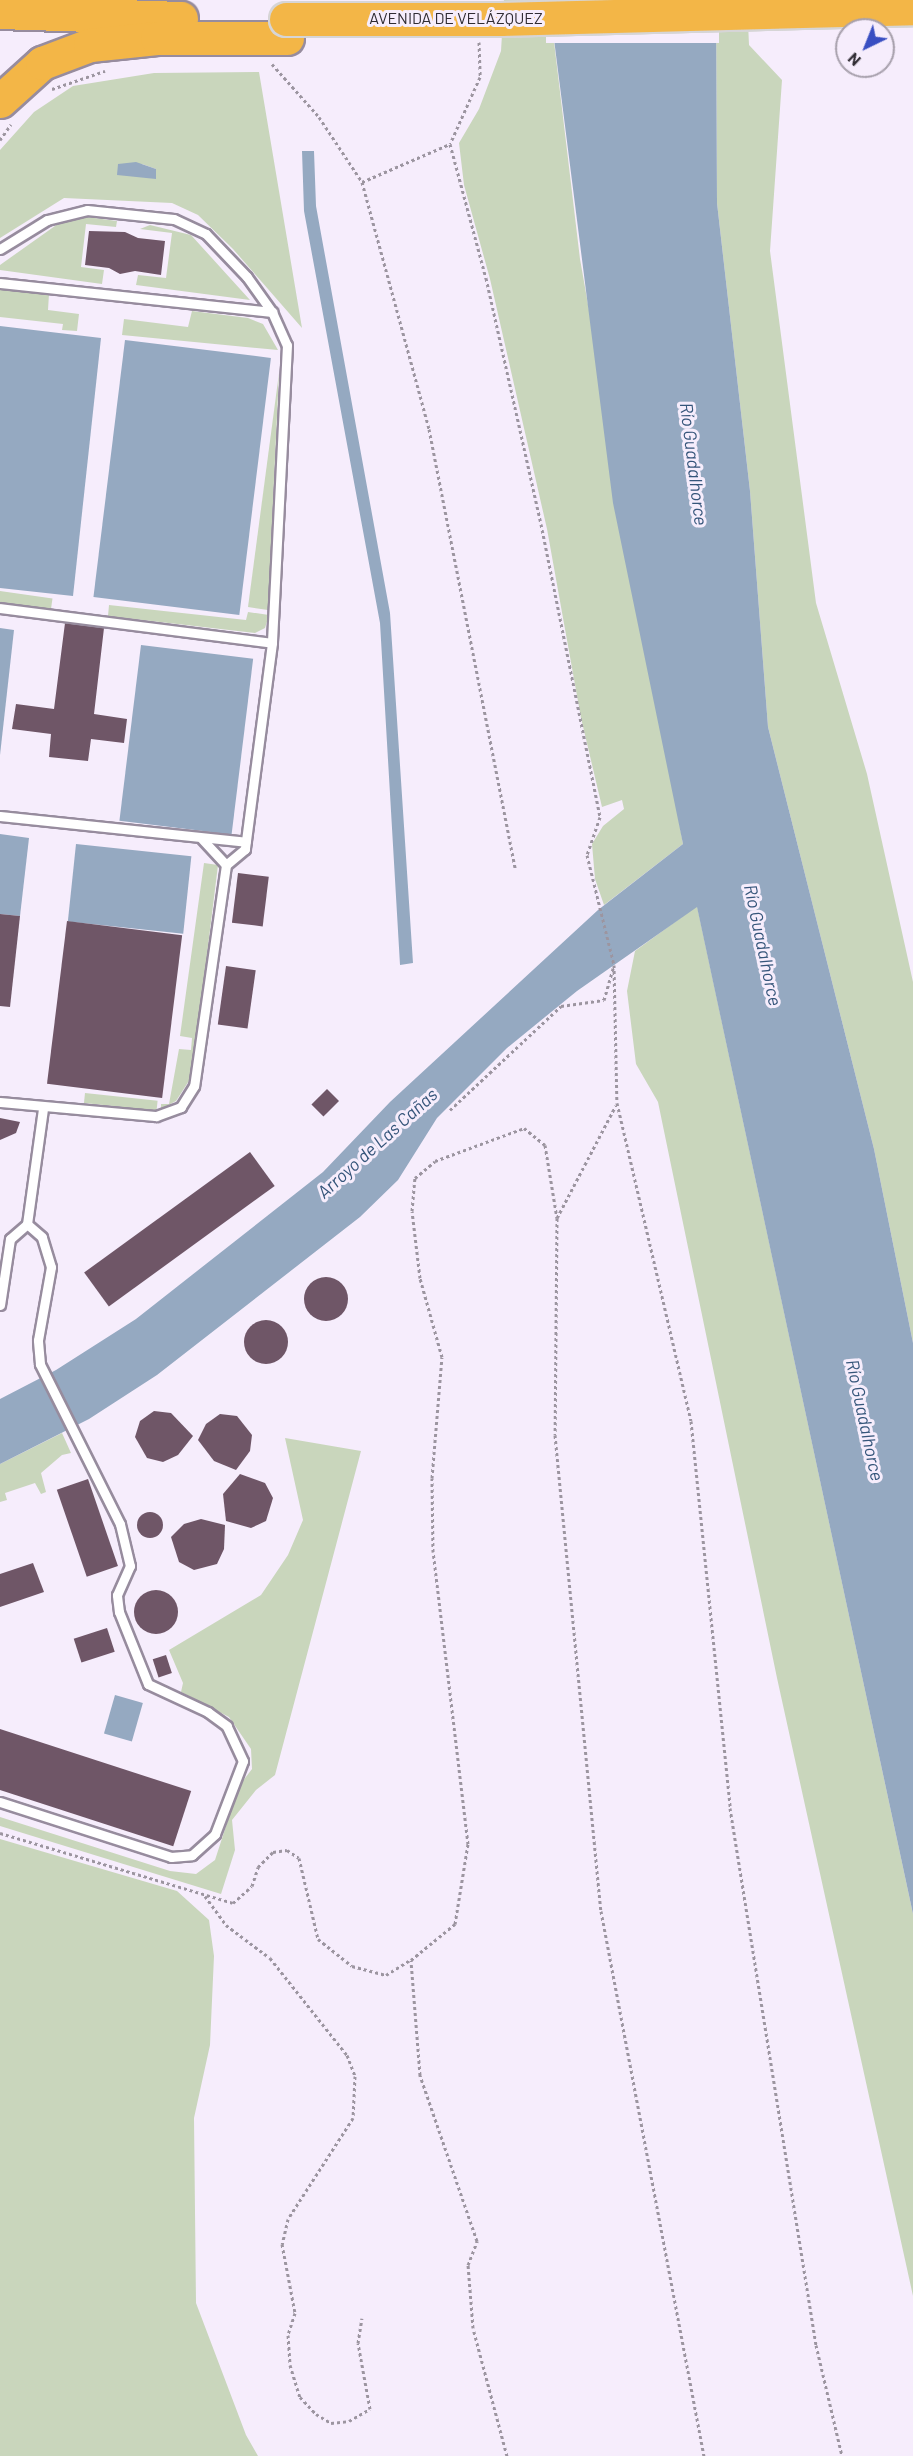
<!DOCTYPE html>
<meta charset="utf-8">
<style>
body{margin:0}
#map{position:relative;width:913px;height:2456px;overflow:hidden;background:#f6edfc;font-family:Barlow,sans-serif}
div>[style]{position:absolute}
[style*='--x']{left:calc(var(--x)*1px);top:calc(var(--y)*1px);width:calc(var(--w)*1px);rotate:calc(var(--a)*1deg)}
.green>*{inset:0;background:#c9d6bc;transform-origin:0 0}
.water>*{inset:0;background:#95a9c1;transform-origin:0 0}
.pier>*{inset:0;background:#f6edfc;transform-origin:0 0}
.building>*{inset:0;background:#6f5667;transform-origin:0 0}
.round{border-radius:50%}
.path>*{height:3px;margin-top:-1.5px;transform-origin:0;background:repeating-linear-gradient(90deg,#9c95a0 0 3px,transparent 0 6px)}
.roads{filter:drop-shadow(2px 0 #978c9e) drop-shadow(-2px 0 #978c9e) drop-shadow(0 2px #978c9e) drop-shadow(0 -2px #978c9e)}
.service>*{height:9px;margin:-4.5px;padding:0 4.5px;transform-origin:4.5px;border-radius:4.5px;background:#fff}
.motorway>*{height:33px;margin:-16.5px;padding:0 16.5px;transform-origin:16.5px;border-radius:16.5px;background:#f3b647}
.bridges{filter:drop-shadow(2px 0 #d6d5d6) drop-shadow(-2px 0 #d6d5d6) drop-shadow(0 2px #d6d5d6) drop-shadow(0 -2px #d6d5d6)}
.motorway-bridge>*{height:33px;margin:-16.5px;padding:0 16.5px;transform-origin:16.5px;border-radius:16.5px;background:#f3b647}
span{translate:-50% -50%;white-space:nowrap;text-align:center;line-height:1.15;-webkit-text-stroke:6px #f6edfc;paint-order:stroke}
.street-label{font-size:16px;color:#302c33}
.water-label{font-size:18px;color:#35557a;font-style:italic}
.north{position:absolute;left:835px;top:18px;width:60px;height:60px;box-sizing:border-box;background:#f6edfc;border:2px solid #a7a0ac;border-radius:50%;rotate:223deg;font-size:16px;font-weight:700;line-height:24px;text-align:center;color:#302c33}
.north::after{content:'';display:block;margin:auto;width:21px;height:27px;background:#394fc2;clip-path:polygon(50% 0,100% 100%,50% 72%,0 100%)}
</style>
<div id="map">
<div class="green">
<i style="clip-path:polygon(504px 0,549px 0,580px 259px,683px 844px,604px 905px,595px 879px,592px 844px,603px 826px,624px 809px,622px 800px,602px 807px,581px 718px,547px 529px,490px 279px,464px 185px,459px 143px,479px 109px,501px 51px)"></i>
<i style="clip-path:polygon(716px 0,747px 0,749px 45px,782px 80px,770px 251px,816px 603px,867px 774px,913px 982px,913px 1343px,874px 1149px,768px 727px,750px 491px,717px 203px)"></i>
<i style="clip-path:polygon(evenodd,259px 72px,302px 328px,233px 249px,198px 215px,172px 203px,64px 198px,0 238px,0 150px,34px 112px,73px 86px,154px 73px,259px 72px,142px 164px,156px 169px,117px 175px,124px 165px,142px 164px)"></i>
<i style="clip-path:polygon(87px 217px,117px 221px,116px 227px,86px 224px,81px 267px,104px 270px,102px 284px,0 270px,0 265px,62px 221px)"></i>
<i style="clip-path:polygon(150px 225px,191px 235px,250px 300px,136px 285px,138px 275px,166px 278px,172px 233px,140px 229px)"></i>
<i style="clip-path:polygon(0 288px,49px 294px,48px 310px,79px 314px,77px 331px,62px 330px,63px 324px,0 317px)"></i>
<i style="clip-path:polygon(192px 311px,248px 318px,263px 324px,278px 350px,122px 335px,124px 319px,188px 327px)"></i>
<i style="clip-path:polygon(279px 373px,268px 610px,248px 607px)"></i>
<i style="left:0;top:591px;width:53px;height:11px;rotate:8deg"></i>
<i style="clip-path:polygon(109px 605px,246px 620px,248px 612px,269px 615px,265px 628px,255px 633px,108px 616px)"></i>
<i style="clip-path:polygon(204px 863px,218px 865px,192px 1076px,176px 1101px,161px 1109px,161px 1104px,169px 1104px,179px 1049px,191px 1050px,192px 1038px,180px 1036px)"></i>
<i style="clip-path:polygon(697px 906px,913px 1914px,913px 2296px,777px 1678px,658px 1102px,636px 1064px,627px 991px,635px 951px)"></i>
<i style="left:85px;top:1093px;width:73px;height:10px;rotate:6deg"></i>
<i style="clip-path:polygon(62px 1433px,71px 1453px,62px 1455px,41px 1473px,46px 1492px,41px 1494px,35px 1483px,5px 1493px,7px 1500px,0 1502px,0 1464px)"></i>
<i style="clip-path:polygon(285px 1438px,361px 1451px,275px 1775px,256px 1790px,232px 1820px,235px 1850px,221px 1894px,0 1826px,0 1817px,170px 1871px,196px 1874px,215px 1860px,239px 1786px,252px 1769px,251px 1749px,229px 1717px,181px 1692px,183px 1683px,169px 1650px,261px 1595px,288px 1555px,303px 1520px)"></i>
<i style="clip-path:polygon(0 1839px,177px 1891px,209px 1920px,214px 1956px,210px 2045px,194px 2118px,196px 2303px,246px 2435px,258px 2456px,0 2456px)"></i>
</div>
<div class="water">
<i style="clip-path:polygon(549px 0,716px 0,717px 203px,750px 491px,768px 727px,874px 1149px,913px 1343px,913px 1914px,697px 907px,577px 991px,507px 1048px,437px 1118px,398px 1180px,360px 1217px,157px 1375px,89px 1419px,0 1464px,0 1399px,56px 1370px,136px 1319px,323px 1172px,390px 1102px,598px 910px,683px 844px,613px 503px)"></i>
<i style="clip-path:polygon(302px 151px,314px 151px,316px 206px,390px 613px,413px 963px,400px 965px,380px 623px,304px 211px)"></i>
<i style="clip-path:polygon(136px 162px,156px 169px,156px 179px,117px 175px,118px 164px)"></i>
<i style="clip-path:polygon(0 326px,101px 338px,73px 596px,0 588px)"></i>
<i style="left:125px;top:340px;width:147px;height:259px;rotate:7deg"></i>
<i style="clip-path:polygon(0 628px,14px 630px,0 755px)"></i>
<i style="left:141px;top:645px;width:113px;height:177px;rotate:7deg"></i>
<i style="clip-path:polygon(0 834px,29px 838px,20px 916px,0 914px)"></i>
<i style="left:76px;top:844px;width:116px;height:78px;rotate:6deg"></i>
<i style="left:115px;top:1695px;width:29px;height:40px;rotate:16deg"></i>
</div>
<div class="pier">
<i style="left:546px;top:0;width:173px;height:43px"></i>
</div>
<div class="building">
<i style="clip-path:polygon(89px 231px,125px 232px,138px 238px,165px 241px,161px 275px,135px 271px,120px 274px,109px 268px,85px 265px)"></i>
<i style="clip-path:polygon(65px 623px,104px 628px,94px 714px,127px 719px,124px 743px,91px 739px,88px 761px,49px 757px,51px 734px,12px 729px,16px 704px,54px 709px)"></i>
<i style="left:238px;top:873px;width:31px;height:50px;rotate:7deg"></i>
<i style="clip-path:polygon(0 914px,20px 916px,10px 1007px,0 1006px)"></i>
<i style="left:67px;top:921px;width:116px;height:164px;rotate:7deg"></i>
<i style="left:226px;top:966px;width:30px;height:59px;rotate:8deg"></i>
<i style="left:327px;top:1089px;width:17px;height:22px;rotate:45deg"></i>
<i style="clip-path:polygon(0 1118px,20px 1122px,16px 1133px,0 1140px)"></i>
<i style="left:250px;top:1152px;width:42px;height:205px;rotate:54deg"></i>
<i class="round" style="left:304px;top:1277px;width:44px;height:44px"></i>
<i class="round" style="left:244px;top:1320px;width:44px;height:44px"></i>
<i style="clip-path:polygon(154px 1411px,171px 1413px,193px 1436px,178px 1455px,163px 1462px,147px 1458px,135px 1437px,140px 1421px)"></i>
<i style="clip-path:polygon(220px 1414px,237px 1416px,252px 1435px,250px 1451px,236px 1470px,214px 1461px,198px 1440px,206px 1424px)"></i>
<i style="clip-path:polygon(240px 1474px,265px 1483px,273px 1498px,266px 1521px,251px 1528px,226px 1521px,223px 1494px)"></i>
<i style="left:88px;top:1479px;width:92px;height:33px;rotate:71deg"></i>
<i class="round" style="left:137px;top:1512px;width:26px;height:26px"></i>
<i style="clip-path:polygon(201px 1519px,225px 1525px,224px 1549px,217px 1564px,194px 1570px,179px 1562px,171px 1537px,184px 1524px)"></i>
<i style="clip-path:polygon(33px 1563px,44px 1592px,0 1607px,0 1574px)"></i>
<i class="round" style="left:134px;top:1590px;width:44px;height:44px"></i>
<i style="left:107px;top:1628px;width:25px;height:35px;rotate:72deg"></i>
<i style="left:166px;top:1655px;width:19px;height:14px;rotate:72deg"></i>
<i style="left:0;top:1729px;width:201px;height:58px;rotate:18deg"></i>
</div>
<div class="path">
<i style="--x:479;--y:42;--w:35;--a:88"></i>
<i style="--x:480;--y:77;--w:73;--a:114.1"></i>
<i style="--x:450;--y:144;--w:139;--a:75"></i>
<i style="--x:486;--y:278;--w:252;--a:77.4"></i>
<i style="--x:541;--y:524;--w:299;--a:78.6"></i>
<i style="--x:600;--y:817;--w:40;--a:108.9"></i>
<i style="--x:587;--y:855;--w:113;--a:76.2"></i>
<i style="--x:272;--y:64;--w:71;--a:48.4"></i>
<i style="--x:319;--y:117;--w:78;--a:56.5"></i>
<i style="--x:362;--y:182;--w:256;--a:74.8"></i>
<i style="--x:429;--y:429;--w:448;--a:78.9"></i>
<i style="--x:52;--y:89;--w:56;--a:-18.8"></i>
<i style="--x:0;--y:140;--w:19;--a:-55"></i>
<i style="--x:362;--y:182;--w:96;--a:-23.4"></i>
<i style="--x:450;--y:1110;--w:152;--a:-43.1"></i>
<i style="--x:561;--y:1006;--w:43;--a:-7.9"></i>
<i style="--x:604;--y:1000;--w:36;--a:-74"></i>
<i style="--x:614;--y:965;--w:138;--a:88.8"></i>
<i style="--x:617;--y:1103;--w:326;--a:76.9"></i>
<i style="--x:691;--y:1421;--w:389;--a:84.2"></i>
<i style="--x:730;--y:1808;--w:544;--a:80.9"></i>
<i style="--x:816;--y:2345;--w:114;--a:76.8"></i>
<i style="--x:557;--y:1218;--w:127;--a:-62.4"></i>
<i style="--x:0;--y:1833;--w:243;--a:16.7"></i>
<i style="--x:233;--y:1903;--w:25;--a:-42"></i>
<i style="--x:252;--y:1886;--w:20;--a:-72"></i>
<i style="--x:258;--y:1867;--w:21;--a:-45"></i>
<i style="--x:273;--y:1852;--w:14;--a:-8"></i>
<i style="--x:287;--y:1850;--w:14;--a:34"></i>
<i style="--x:299;--y:1858;--w:83;--a:76.8"></i>
<i style="--x:318;--y:1939;--w:43;--a:38.5"></i>
<i style="--x:352;--y:1966;--w:35;--a:15"></i>
<i style="--x:386;--y:1975;--w:28;--a:-32"></i>
<i style="--x:205;--y:1896;--w:36;--a:54"></i>
<i style="--x:226;--y:1925;--w:55;--a:36.9"></i>
<i style="--x:270;--y:1958;--w:124;--a:51.6"></i>
<i style="--x:347;--y:2055;--w:22;--a:69"></i>
<i style="--x:355;--y:2076;--w:42;--a:92.7"></i>
<i style="--x:353;--y:2118;--w:120;--a:122.8"></i>
<i style="--x:288;--y:2219;--w:26;--a:103"></i>
<i style="--x:282;--y:2244;--w:70;--a:79.3"></i>
<i style="--x:295;--y:2313;--w:23;--a:108"></i>
<i style="--x:288;--y:2335;--w:30;--a:86"></i>
<i style="--x:290;--y:2365;--w:34;--a:73"></i>
<i style="--x:300;--y:2397;--w:23;--a:47"></i>
<i style="--x:316;--y:2414;--w:17;--a:31"></i>
<i style="--x:331;--y:2423;--w:18;--a:-6"></i>
<i style="--x:349;--y:2421;--w:24;--a:-30"></i>
<i style="--x:370;--y:2409;--w:67;--a:-100.3"></i>
<i style="--x:358;--y:2343;--w:25;--a:-81"></i>
<i style="--x:507;--y:2456;--w:132;--a:-104.9"></i>
<i style="--x:473;--y:2328;--w:63;--a:-94.5"></i>
<i style="--x:468;--y:2265;--w:26;--a:-69"></i>
<i style="--x:477;--y:2241;--w:176;--a:-109"></i>
<i style="--x:420;--y:2075;--w:115;--a:-94.5"></i>
<i style="--x:411;--y:1960;--w:57;--a:-39.3"></i>
<i style="--x:455;--y:1924;--w:81;--a:-80.8"></i>
<i style="--x:468;--y:1844;--w:294;--a:-96.8"></i>
<i style="--x:433;--y:1552;--w:74;--a:-90.8"></i>
<i style="--x:432;--y:1478;--w:121;--a:-85.3"></i>
<i style="--x:442;--y:1357;--w:82;--a:-105.6"></i>
<i style="--x:420;--y:1278;--w:67;--a:-96.8"></i>
<i style="--x:412;--y:1211;--w:33;--a:-85"></i>
<i style="--x:415;--y:1178;--w:26;--a:-40"></i>
<i style="--x:435;--y:1161;--w:95;--a:-20.3"></i>
<i style="--x:524;--y:1128;--w:27;--a:39"></i>
<i style="--x:545;--y:1145;--w:74;--a:80.7"></i>
<i style="--x:557;--y:1218;--w:217;--a:90.5"></i>
<i style="--x:555;--y:1435;--w:478;--a:84.5"></i>
<i style="--x:601;--y:1911;--w:555;--a:79.3"></i>
</div>
<div class="roads">
<div class="service">
<i style="--x:0;--y:249;--w:55;--a:-31.7"></i>
<i style="--x:47;--y:220;--w:41;--a:-14"></i>
<i style="--x:87;--y:210;--w:87;--a:5.9"></i>
<i style="--x:174;--y:219;--w:35;--a:25"></i>
<i style="--x:206;--y:234;--w:59;--a:46.4"></i>
<i style="--x:247;--y:277;--w:43;--a:54.5"></i>
<i style="--x:272;--y:312;--w:36;--a:66"></i>
<i style="--x:287;--y:345;--w:298;--a:92.9"></i>
<i style="--x:272;--y:643;--w:208;--a:97.5"></i>
<i style="--x:245;--y:849;--w:25;--a:140"></i>
<i style="--x:226;--y:865;--w:223;--a:98.2"></i>
<i style="--x:194;--y:1086;--w:25;--a:122"></i>
<i style="--x:181;--y:1107;--w:27;--a:160"></i>
<i style="--x:156;--y:1116;--w:157;--a:-174.9"></i>
<i style="--x:0;--y:283;--w:274;--a:6.1"></i>
<i style="--x:0;--y:608;--w:274;--a:7.3"></i>
<i style="--x:0;--y:816;--w:247;--a:6"></i>
<i style="--x:202;--y:839;--w:35;--a:47"></i>
<i style="--x:0;--y:1305;--w:67;--a:-81.4"></i>
<i style="--x:10;--y:1239;--w:23;--a:-41"></i>
<i style="--x:0;--y:1802;--w:180;--a:17.8"></i>
<i style="--x:171;--y:1857;--w:21;--a:-5"></i>
<i style="--x:192;--y:1855;--w:31;--a:-42"></i>
<i style="--x:215;--y:1834;--w:78;--a:-69"></i>
<i style="--x:243;--y:1761;--w:38;--a:-115"></i>
<i style="--x:227;--y:1726;--w:24;--a:-144"></i>
<i style="--x:208;--y:1712;--w:66;--a:-155"></i>
<i style="--x:148;--y:1684;--w:78;--a:-111.9"></i>
<i style="--x:119;--y:1612;--w:17;--a:-97"></i>
<i style="--x:117;--y:1595;--w:32;--a:-66"></i>
<i style="--x:130;--y:1566;--w:43;--a:-103.4"></i>
<i style="--x:120;--y:1524;--w:179;--a:-116.6"></i>
<i style="--x:40;--y:1364;--w:24;--a:-95"></i>
<i style="--x:38;--y:1340;--w:74;--a:-79.9"></i>
<i style="--x:51;--y:1267;--w:31;--a:-107"></i>
<i style="--x:42;--y:1237;--w:20;--a:-139"></i>
<i style="--x:27;--y:1224;--w:117;--a:-82.1"></i>
</div>
<div class="motorway">
<i style="--x:0;--y:12;--w:181;--a:1.9"></i>
<i style="--x:0;--y:101;--w:57;--a:-42.1"></i>
<i style="--x:42;--y:63;--w:51;--a:-20.6"></i>
<i style="--x:90;--y:45;--w:67;--a:-6"></i>
<i style="--x:157;--y:38;--w:130;--a:0"></i>
</div>
</div>
<div class="bridges">
<div class="motorway-bridge">
<i style="--x:286;--y:19;--w:214;--a:0"></i>
<i style="--x:500;--y:19;--w:413;--a:-1.5"></i>
</div>
</div>
<div class="street-label">
<span style="left:456px;top:18px">AVENIDA DE VELÁZQUEZ</span>
</div>
<div class="water-label">
<span style="left:694px;top:464px;rotate:83deg">Río Guadalhorce</span>
<span style="left:763px;top:945px;rotate:78deg">Río Guadalhorce</span>
<span style="left:377px;top:1143px;rotate:-42deg">Arroyo de Las Cañas</span>
<span style="left:865px;top:1420px;rotate:78deg">Río Guadalhorce</span>
</div>
<div class="north">N</div>
</div>
